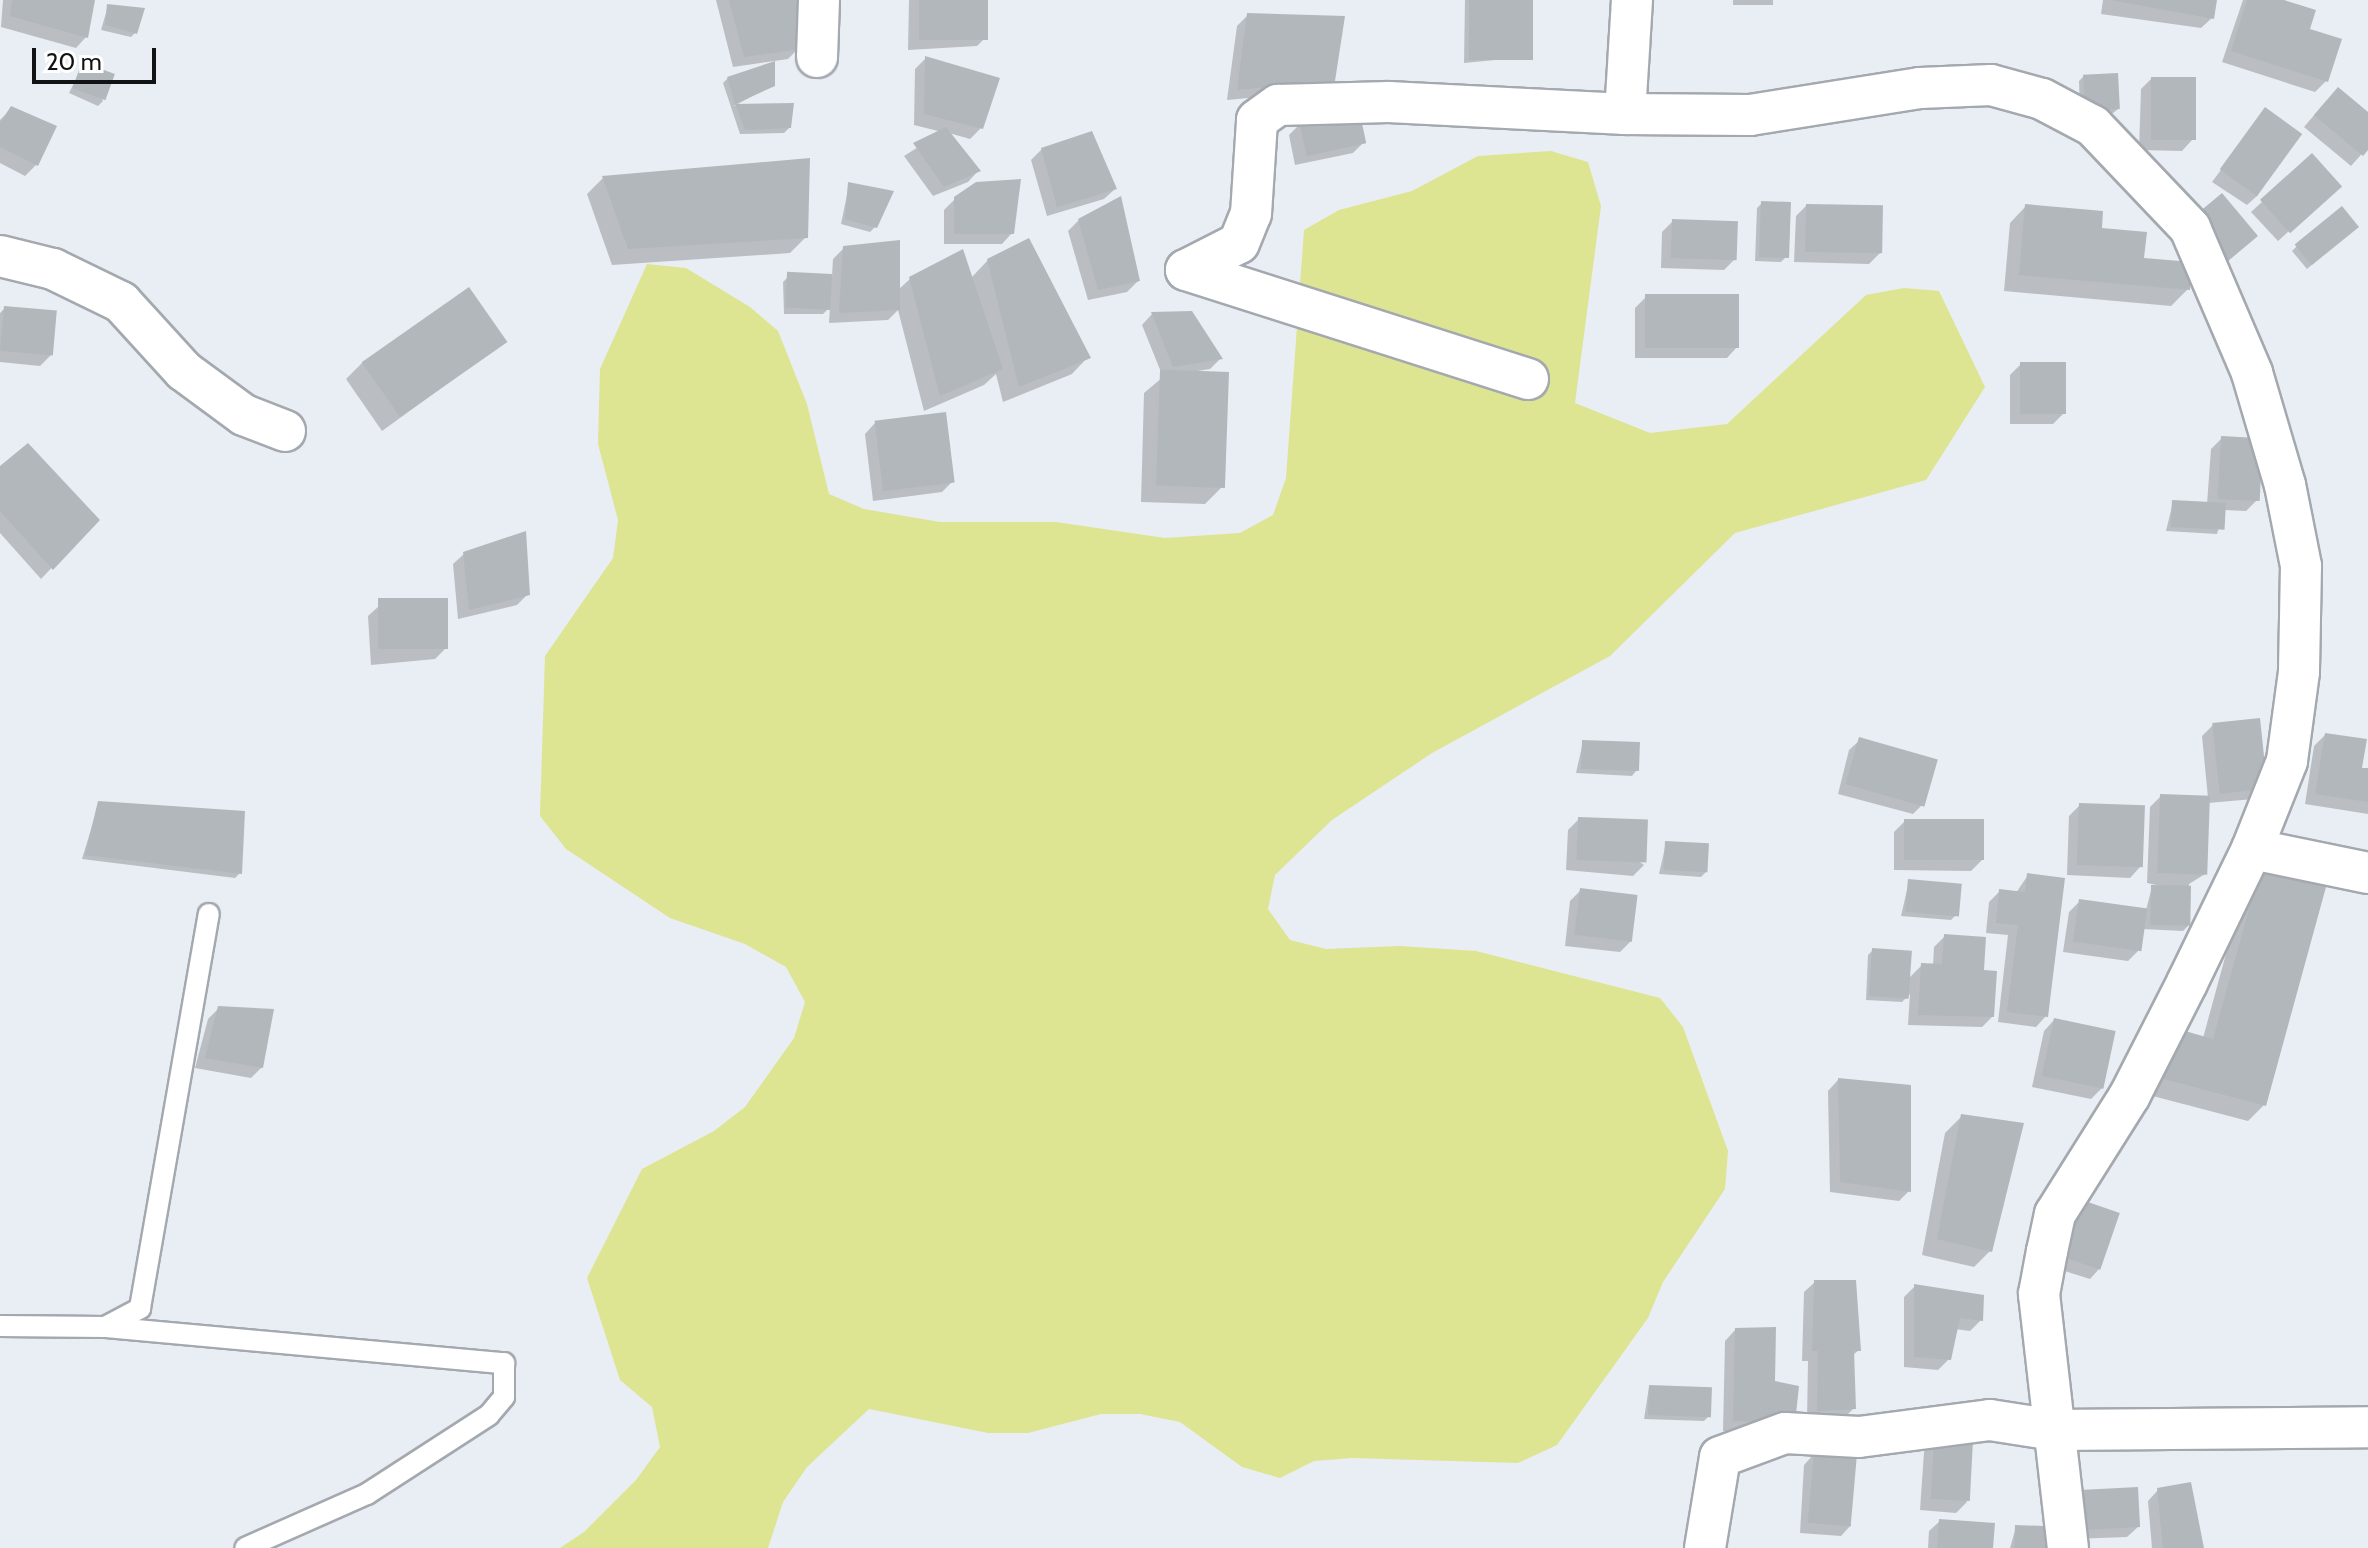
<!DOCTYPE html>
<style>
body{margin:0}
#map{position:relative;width:2368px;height:1548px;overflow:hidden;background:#e9eef4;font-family:Cabin,sans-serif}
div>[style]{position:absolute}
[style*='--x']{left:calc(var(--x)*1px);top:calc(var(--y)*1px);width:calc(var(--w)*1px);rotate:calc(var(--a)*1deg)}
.green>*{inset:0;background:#dde492}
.shadow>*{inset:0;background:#0003;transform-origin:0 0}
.building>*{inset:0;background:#b2b7bc;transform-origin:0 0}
.roads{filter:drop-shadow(2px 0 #a4a9af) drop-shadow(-2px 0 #a4a9af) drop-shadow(0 2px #a4a9af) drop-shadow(0 -2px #a4a9af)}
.lane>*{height:20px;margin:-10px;padding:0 10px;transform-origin:10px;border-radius:10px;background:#fff}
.street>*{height:40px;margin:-20px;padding:0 20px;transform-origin:20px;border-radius:20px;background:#fff}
span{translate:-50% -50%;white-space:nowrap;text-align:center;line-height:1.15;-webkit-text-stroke:8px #fff;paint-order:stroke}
.scale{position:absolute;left:32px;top:48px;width:124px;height:36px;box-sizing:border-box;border:4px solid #101214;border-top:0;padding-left:10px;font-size:24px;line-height:28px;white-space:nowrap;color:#101214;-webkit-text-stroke:6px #fff;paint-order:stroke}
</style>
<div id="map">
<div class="green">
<i style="clip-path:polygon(1551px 151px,1588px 162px,1601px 206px,1575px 403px,1650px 433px,1727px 424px,1866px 295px,1904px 288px,1939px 291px,1985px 387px,1926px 480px,1735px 533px,1610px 656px,1432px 753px,1332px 820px,1275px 875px,1268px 909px,1290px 940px,1326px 949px,1400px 946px,1476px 951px,1660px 998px,1683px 1027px,1728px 1151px,1725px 1189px,1663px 1282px,1648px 1318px,1557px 1445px,1518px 1463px,1352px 1458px,1314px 1461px,1280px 1478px,1242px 1467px,1180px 1422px,1140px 1414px,1101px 1414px,1028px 1433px,988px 1433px,869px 1409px,807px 1467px,783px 1502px,768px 1548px,560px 1548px,584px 1532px,636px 1480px,660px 1447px,652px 1407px,620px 1380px,587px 1278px,642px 1169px,714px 1131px,745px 1107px,794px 1038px,805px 1002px,786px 967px,745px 944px,670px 918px,566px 849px,540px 816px,545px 656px,613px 558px,618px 520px,598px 444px,600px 369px,647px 264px,686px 268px,750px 307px,778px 331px,807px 404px,829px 494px,864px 509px,940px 522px,1056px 522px,1165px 538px,1240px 533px,1273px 515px,1286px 478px,1304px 230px,1339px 210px,1412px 191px,1478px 156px)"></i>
</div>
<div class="shadow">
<i style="clip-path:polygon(3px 0,93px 0,86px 37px,76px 48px,1px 27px)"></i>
<i style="clip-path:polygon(716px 0,796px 0,799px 48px,788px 59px,733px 67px)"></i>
<i style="clip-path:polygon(909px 0,986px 0,988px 35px,977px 46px,908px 50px)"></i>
<i style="clip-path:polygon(1465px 0,1531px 0,1531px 52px,1526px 57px,1464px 63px)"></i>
<i style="left:1733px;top:0;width:40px;height:5px"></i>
<i style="clip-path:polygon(2103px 0,2215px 0,2212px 18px,2201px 28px,2101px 14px)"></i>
<i style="clip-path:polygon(2243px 0,2278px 0,2308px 31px,2326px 81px,2315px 92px,2222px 62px)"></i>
<i style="clip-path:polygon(108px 6px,136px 32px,131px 37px,101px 30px)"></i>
<i style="clip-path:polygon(1248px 15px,1333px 80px,1322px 91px,1227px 100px,1237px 26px)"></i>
<i style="clip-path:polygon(926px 58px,981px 128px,970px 139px,949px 133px,978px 171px,968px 182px,933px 196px,904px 156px,942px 132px,914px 125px,915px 69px)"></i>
<i style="clip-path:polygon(83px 65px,103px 101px,98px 106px,69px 93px)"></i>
<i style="clip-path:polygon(2084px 76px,2118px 109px,2113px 113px,2080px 115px,2079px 81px)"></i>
<i style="clip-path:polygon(728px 78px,773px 85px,734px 106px,792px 105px,789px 128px,784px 133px,740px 134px,723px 83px)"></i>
<i style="clip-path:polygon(2151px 79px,2192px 140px,2182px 151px,2139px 150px,2141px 89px)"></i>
<i style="clip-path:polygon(2327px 100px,2368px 115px,2368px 147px,2351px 166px,2304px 127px)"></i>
<i style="clip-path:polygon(12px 108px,36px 165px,25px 176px,0 163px,0 120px)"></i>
<i style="clip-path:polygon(2265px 110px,2258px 195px,2247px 205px,2212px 182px)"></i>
<i style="clip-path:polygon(1300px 124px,1364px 142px,1353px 153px,1295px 165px,1289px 135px)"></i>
<i style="clip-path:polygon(1042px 149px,1115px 189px,1104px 199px,1047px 216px,1031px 160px)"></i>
<i style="clip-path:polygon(2312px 156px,2328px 196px,2278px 241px,2251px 212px)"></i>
<i style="clip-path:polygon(808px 160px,806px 237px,790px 253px,612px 265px,587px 194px,603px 178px)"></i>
<i style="clip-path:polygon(849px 185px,875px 227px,870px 232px,841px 224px)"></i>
<i style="clip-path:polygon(955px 199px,1012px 233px,1002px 244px,944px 244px,944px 210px)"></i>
<i style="clip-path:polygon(1762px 203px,1786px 257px,1781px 262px,1755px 261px,1757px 208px)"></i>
<i style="clip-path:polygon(1806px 206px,1880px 253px,1869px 264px,1794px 262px,1796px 216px)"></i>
<i style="clip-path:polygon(2026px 206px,2099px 230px,2188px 289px,2171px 306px,2004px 291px,2010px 223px)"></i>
<i style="clip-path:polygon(1079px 220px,1138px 281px,1127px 292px,1088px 300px,1068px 231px)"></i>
<i style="clip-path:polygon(1673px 221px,1735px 259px,1724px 270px,1661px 268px,1662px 232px)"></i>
<i style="clip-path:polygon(2351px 231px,2307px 269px,2292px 251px,2297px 246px)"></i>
<i style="clip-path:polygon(844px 248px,898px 290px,911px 278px,971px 278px,988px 260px,1088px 357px,1072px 374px,1003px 402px,996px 374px,984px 385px,924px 411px,898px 310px,888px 320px,829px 323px,830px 307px,823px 314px,784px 314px,783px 282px,788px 277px,832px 276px,833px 259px)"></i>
<i style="clip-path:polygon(1646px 297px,1737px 347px,1727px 358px,1635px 358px,1635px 308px)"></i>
<i style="clip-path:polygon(5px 308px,51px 355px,40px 366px,0 362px,0 313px)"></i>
<i style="clip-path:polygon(1152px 314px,1221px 358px,1210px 369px,1185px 373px,1222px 487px,1205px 504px,1141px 502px,1144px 393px,1163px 377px,1142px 325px)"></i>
<i style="clip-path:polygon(505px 342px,382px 431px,346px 379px,362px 363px)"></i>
<i style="clip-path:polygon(2021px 364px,2064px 413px,2053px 424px,2010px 424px,2010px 375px)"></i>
<i style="clip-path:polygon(875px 423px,953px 481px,942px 492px,873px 501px,865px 434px)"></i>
<i style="clip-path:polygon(2222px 438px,2257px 500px,2246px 511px,2224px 510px,2217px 534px,2166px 531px,2173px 502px,2207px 504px,2211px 449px)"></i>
<i style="clip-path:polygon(0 468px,97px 520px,41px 579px,0 533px)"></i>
<i style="clip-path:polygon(464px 554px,528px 594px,517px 605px,458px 619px,453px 564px)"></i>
<i style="clip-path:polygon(379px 606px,446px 648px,435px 659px,371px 665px,368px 616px)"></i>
<i style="clip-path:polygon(2259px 721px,2254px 799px,2208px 803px,2205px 874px,2189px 884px,2188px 926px,2183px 931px,2142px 929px,2139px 950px,2128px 961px,2063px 952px,2069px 912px,2080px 901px,2146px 910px,2152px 887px,2170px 888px,2147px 883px,2150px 807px,2161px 796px,2208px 798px,2202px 736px,2213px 725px)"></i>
<i style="clip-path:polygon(2325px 735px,2360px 769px,2368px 770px,2368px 814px,2305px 804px,2314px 746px)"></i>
<i style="clip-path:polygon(1860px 740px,1924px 803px,1913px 814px,1838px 794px,1849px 750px)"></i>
<i style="clip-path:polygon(1583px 742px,1636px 771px,1632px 776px,1576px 773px)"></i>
<i style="clip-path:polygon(99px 803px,240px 873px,235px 878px,82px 859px)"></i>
<i style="clip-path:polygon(2080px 805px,2140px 867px,2130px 878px,2067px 875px,2069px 816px)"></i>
<i style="clip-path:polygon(1579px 819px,1644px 865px,1633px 876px,1566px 870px,1568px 830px)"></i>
<i style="clip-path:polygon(1905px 821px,1982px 860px,1971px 871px,1894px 870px,1894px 832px)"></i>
<i style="clip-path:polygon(1666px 843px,1706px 872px,1701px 877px,1659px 874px)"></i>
<i style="clip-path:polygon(2028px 875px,2046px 1016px,2036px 1027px,1998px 1022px,2008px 935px,1986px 933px,1989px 902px,2000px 891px,2016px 893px)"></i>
<i style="clip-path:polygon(1909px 881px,1956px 915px,1951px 920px,1901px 916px)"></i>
<i style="clip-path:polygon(2244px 888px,2324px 888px,2264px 1105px,2248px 1121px,2149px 1095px,2162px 1048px,2203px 1038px)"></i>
<i style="clip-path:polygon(1581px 890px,1631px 941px,1620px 952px,1565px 946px,1570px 901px)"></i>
<i style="clip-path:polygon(1945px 936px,1982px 972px,1992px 1017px,1982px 1027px,1908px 1025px,1910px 994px,1902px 1002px,1866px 1000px,1868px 955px,1873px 950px,1908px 979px,1922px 965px,1933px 966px,1934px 947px)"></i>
<i style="clip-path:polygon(219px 1008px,262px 1067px,251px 1078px,195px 1068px,208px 1019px)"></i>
<i style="clip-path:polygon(2054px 1020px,2102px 1088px,2091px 1099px,2032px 1087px,2044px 1031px)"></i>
<i style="clip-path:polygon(1838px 1080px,1909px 1191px,1899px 1201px,1830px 1192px,1828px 1091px)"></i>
<i style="clip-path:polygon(1962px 1116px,1990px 1251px,1974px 1267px,1922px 1255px,1945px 1133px)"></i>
<i style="clip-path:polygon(2082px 1203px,2100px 1268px,2090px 1279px,2055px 1268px,2072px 1213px)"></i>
<i style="clip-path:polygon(1815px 1282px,1859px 1350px,1852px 1356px,1854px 1408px,1843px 1419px,1807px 1421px,1808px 1361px,1802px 1361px,1804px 1292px)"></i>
<i style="clip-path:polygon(1915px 1286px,1981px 1320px,1970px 1331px,1955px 1329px,1949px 1359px,1938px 1370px,1904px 1367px,1904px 1297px)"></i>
<i style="clip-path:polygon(1735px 1330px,1782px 1433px,1723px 1431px,1725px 1341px)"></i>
<i style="clip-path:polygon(1649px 1387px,1709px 1416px,1704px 1421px,1644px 1419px)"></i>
<i style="clip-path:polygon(1935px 1441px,1967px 1502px,1956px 1513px,1920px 1510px,1924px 1452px)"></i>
<i style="clip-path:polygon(1814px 1454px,1851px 1525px,1841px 1536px,1800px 1533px,1804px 1465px)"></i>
<i style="clip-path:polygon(2136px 1489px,2138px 1527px,2127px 1537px,2072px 1539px)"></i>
<i style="clip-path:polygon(2158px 1490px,2202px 1548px,2152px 1548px,2148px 1501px)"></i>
<i style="clip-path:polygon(1940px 1521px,1991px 1548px,1928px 1548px,1929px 1531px)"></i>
<i style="clip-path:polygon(2016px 1527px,2049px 1548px,2010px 1548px)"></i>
</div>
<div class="building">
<i style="clip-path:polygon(12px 0,95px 0,88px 38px,10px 16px)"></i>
<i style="clip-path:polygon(729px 0,798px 0,801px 49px,744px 57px)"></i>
<i style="left:919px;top:0;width:69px;height:40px"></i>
<i style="left:1469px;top:0;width:64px;height:60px"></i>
<i style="clip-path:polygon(2111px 0,2217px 0,2214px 19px)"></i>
<i style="clip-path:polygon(2247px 0,2284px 0,2316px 10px,2310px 29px,2342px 39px,2328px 82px,2231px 51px)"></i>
<i style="clip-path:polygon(107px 4px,145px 8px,137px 34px,105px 25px)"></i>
<i style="clip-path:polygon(1247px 13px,1345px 16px,1335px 81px,1237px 90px)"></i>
<i style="clip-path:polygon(925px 56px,1000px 78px,983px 129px,924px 114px)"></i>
<i style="clip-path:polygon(775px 61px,775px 86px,735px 104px,794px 103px,791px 128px,745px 130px,735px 104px,727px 77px)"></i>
<i style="left:82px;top:62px;width:35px;height:28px;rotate:20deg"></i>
<i style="left:2118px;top:73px;width:36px;height:35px;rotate:87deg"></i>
<i style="left:2151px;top:77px;width:45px;height:63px"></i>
<i style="clip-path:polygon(2338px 87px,2368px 112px,2368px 150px,2363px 156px,2314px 115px)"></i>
<i style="clip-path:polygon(11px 106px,57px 126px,38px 166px,0 147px,0 123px)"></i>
<i style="left:2265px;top:107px;width:46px;height:77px;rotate:36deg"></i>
<i style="left:1359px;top:109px;width:35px;height:61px;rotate:78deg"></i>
<i style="clip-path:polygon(946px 127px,981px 171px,944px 187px,913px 143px)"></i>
<i style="clip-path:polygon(1092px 131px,1117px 189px,1057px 207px,1041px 148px)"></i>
<i style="left:2312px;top:153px;width:45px;height:70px;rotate:48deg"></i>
<i style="clip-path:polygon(810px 158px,808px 238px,628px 249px,602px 176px)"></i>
<i style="clip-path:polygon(1021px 179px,1014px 234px,954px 234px,954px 197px,976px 182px)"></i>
<i style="clip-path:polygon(848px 182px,894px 191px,877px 228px,845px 219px)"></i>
<i style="left:2222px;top:193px;width:56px;height:39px;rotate:50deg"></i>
<i style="clip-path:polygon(1121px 196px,1140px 281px,1098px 290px,1078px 219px)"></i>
<i style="left:1761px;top:201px;width:30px;height:56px;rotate:2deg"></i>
<i style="left:1806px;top:204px;width:77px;height:48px;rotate:1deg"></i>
<i style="clip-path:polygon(2025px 204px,2103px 211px,2102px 228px,2147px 232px,2144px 258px,2192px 262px,2190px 290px,2019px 275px)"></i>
<i style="left:2342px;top:206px;width:27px;height:61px;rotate:51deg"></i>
<i style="left:1672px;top:219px;width:66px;height:39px;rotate:2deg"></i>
<i style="clip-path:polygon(1029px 238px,1091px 358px,1019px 387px,987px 259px)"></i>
<i style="clip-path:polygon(900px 240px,900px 310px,839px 313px,843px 246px)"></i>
<i style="clip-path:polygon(963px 249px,1003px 369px,940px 396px,909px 277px)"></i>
<i style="left:832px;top:274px;width:36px;height:45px;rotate:93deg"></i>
<i style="left:469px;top:287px;width:67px;height:131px;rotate:55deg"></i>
<i style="left:1739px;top:294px;width:54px;height:94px;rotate:90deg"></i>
<i style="left:4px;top:306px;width:53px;height:45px;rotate:5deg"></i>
<i style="clip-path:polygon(1192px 311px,1223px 359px,1173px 367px,1151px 312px)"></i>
<i style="left:2020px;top:362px;width:46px;height:52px"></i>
<i style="left:1229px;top:372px;width:116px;height:69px;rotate:92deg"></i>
<i style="left:946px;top:412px;width:71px;height:72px;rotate:83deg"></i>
<i style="left:2221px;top:436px;width:42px;height:63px;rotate:3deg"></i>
<i style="clip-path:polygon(28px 443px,100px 520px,53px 570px,0 511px,0 466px)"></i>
<i style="left:2172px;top:500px;width:54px;height:27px;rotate:3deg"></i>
<i style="clip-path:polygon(526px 531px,530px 595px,469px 610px,463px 552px)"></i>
<i style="left:448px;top:598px;width:51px;height:70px;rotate:90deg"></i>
<i style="left:2260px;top:718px;width:71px;height:48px;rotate:84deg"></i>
<i style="clip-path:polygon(2325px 733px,2367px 739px,2362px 768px,2368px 768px,2368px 802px,2315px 794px)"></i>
<i style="left:1859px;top:737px;width:82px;height:49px;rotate:16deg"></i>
<i style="left:1582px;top:740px;width:58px;height:29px;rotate:2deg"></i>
<i style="left:2160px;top:794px;width:50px;height:79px;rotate:2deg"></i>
<i style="clip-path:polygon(98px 801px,245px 811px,242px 874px,85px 855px)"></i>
<i style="left:2079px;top:803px;width:66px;height:62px;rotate:2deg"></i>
<i style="left:1578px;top:817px;width:70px;height:43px;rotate:2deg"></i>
<i style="left:1904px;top:819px;width:80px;height:41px"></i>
<i style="left:1665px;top:841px;width:44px;height:29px;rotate:3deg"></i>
<i style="clip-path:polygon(2260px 869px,2326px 887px,2266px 1106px,2164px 1079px,2178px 1029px,2213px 1039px)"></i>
<i style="clip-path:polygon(2027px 873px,2065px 878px,2048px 1017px,2007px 1012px,2018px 925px,1996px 923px,1999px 889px,2025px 892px)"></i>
<i style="left:1908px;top:879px;width:54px;height:33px;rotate:5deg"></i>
<i style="left:2151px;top:885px;width:40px;height:40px;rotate:1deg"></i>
<i style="left:1580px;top:888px;width:58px;height:47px;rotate:7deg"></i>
<i style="left:2079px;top:899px;width:69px;height:43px;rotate:8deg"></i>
<i style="clip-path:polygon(1944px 934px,1986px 937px,1984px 970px,1997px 971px,1994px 1017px,1918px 1015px,1921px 963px,1942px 964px)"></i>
<i style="left:1872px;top:948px;width:40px;height:48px;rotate:4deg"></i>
<i style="clip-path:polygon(218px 1006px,274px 1009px,263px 1068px,205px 1058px)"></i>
<i style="left:2054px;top:1018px;width:63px;height:59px;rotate:12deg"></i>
<i style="clip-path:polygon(1838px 1078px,1911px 1085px,1911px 1192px,1840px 1182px)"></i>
<i style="clip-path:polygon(1961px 1114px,2024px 1123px,1992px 1252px,1937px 1239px)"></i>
<i style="left:2082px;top:1200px;width:40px;height:60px;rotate:19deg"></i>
<i style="clip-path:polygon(1814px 1280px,1856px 1280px,1861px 1351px,1854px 1351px,1856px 1409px,1817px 1411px,1818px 1351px,1812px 1351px)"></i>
<i style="clip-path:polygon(1914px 1284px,1984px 1295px,1983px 1321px,1960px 1318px,1951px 1360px,1914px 1357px)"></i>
<i style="clip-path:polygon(1776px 1327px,1775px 1381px,1799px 1386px,1795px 1423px,1733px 1421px,1735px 1328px)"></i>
<i style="left:1649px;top:1385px;width:63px;height:30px;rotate:2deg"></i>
<i style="left:1934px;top:1439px;width:39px;height:60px;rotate:3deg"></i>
<i style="left:1814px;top:1452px;width:43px;height:71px;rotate:5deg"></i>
<i style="clip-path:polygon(2191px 1482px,2204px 1548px,2163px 1548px,2157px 1488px)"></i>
<i style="left:2138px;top:1487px;width:40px;height:58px;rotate:87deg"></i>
<i style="clip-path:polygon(1939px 1519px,1995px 1523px,1993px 1548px,1937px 1548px)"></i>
<i style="left:2015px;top:1525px;width:37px;height:23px;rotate:2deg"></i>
</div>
<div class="roads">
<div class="lane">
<i style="--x:0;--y:1326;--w:105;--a:0.5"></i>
<i style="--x:105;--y:1327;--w:40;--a:-28"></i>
<i style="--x:140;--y:1308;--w:400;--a:-80.1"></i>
<i style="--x:105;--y:1327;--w:401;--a:5.2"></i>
<i style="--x:504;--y:1363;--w:34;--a:90"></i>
<i style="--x:504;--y:1397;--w:23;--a:130"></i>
<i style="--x:489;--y:1415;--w:145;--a:147.1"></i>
<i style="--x:367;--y:1494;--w:133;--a:156.1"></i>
</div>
<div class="street">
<i style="--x:1632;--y:0;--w:114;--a:93.5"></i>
<i style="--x:1625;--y:114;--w:125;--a:0.5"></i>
<i style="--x:1750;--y:115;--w:172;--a:-9"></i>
<i style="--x:1920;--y:88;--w:71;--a:-2.4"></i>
<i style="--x:1991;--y:85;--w:53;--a:15.4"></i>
<i style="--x:2042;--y:99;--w:58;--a:27.9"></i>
<i style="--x:2093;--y:126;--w:141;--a:46.4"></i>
<i style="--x:2190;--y:228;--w:158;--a:66.8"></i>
<i style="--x:2252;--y:373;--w:117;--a:73.6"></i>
<i style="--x:2285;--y:485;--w:83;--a:78.8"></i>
<i style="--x:2301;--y:566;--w:106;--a:91.1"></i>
<i style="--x:2299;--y:672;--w:90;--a:97.7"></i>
<i style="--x:2287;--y:761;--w:95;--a:111.7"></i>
<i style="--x:2252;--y:849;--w:149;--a:115.9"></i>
<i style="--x:2187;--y:983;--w:126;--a:117"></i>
<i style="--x:2130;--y:1095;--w:141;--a:122.2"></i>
<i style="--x:2055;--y:1214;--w:38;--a:102"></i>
<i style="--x:2047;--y:1251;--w:44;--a:100.5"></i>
<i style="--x:2039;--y:1294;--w:256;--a:83.5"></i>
<i style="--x:817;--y:57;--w:57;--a:-88"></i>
<i style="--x:0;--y:256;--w:55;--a:13.8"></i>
<i style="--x:53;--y:269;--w:76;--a:25.9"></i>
<i style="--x:121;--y:302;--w:93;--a:47.6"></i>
<i style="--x:184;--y:371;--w:74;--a:36.3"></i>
<i style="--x:244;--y:415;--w:44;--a:21.3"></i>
<i style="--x:1528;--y:379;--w:359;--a:-162.3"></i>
<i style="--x:1186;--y:270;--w:59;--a:-27"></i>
<i style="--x:1239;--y:243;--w:31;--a:-68"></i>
<i style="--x:1251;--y:214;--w:94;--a:-86.3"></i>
<i style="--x:1257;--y:120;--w:26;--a:-36"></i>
<i style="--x:1278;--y:105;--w:111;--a:-1.5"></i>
<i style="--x:1389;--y:102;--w:236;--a:2.9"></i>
<i style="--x:2252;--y:849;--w:118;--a:11.7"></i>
<i style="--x:1705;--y:1548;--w:92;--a:-80.6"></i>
<i style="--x:1720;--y:1457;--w:69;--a:-20.3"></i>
<i style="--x:1785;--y:1433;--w:74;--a:3.1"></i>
<i style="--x:1859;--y:1437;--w:132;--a:-7.4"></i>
<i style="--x:1990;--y:1420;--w:65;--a:8.9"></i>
<i style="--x:2054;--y:1430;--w:314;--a:-0.5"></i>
</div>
</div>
<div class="scale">20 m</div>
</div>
